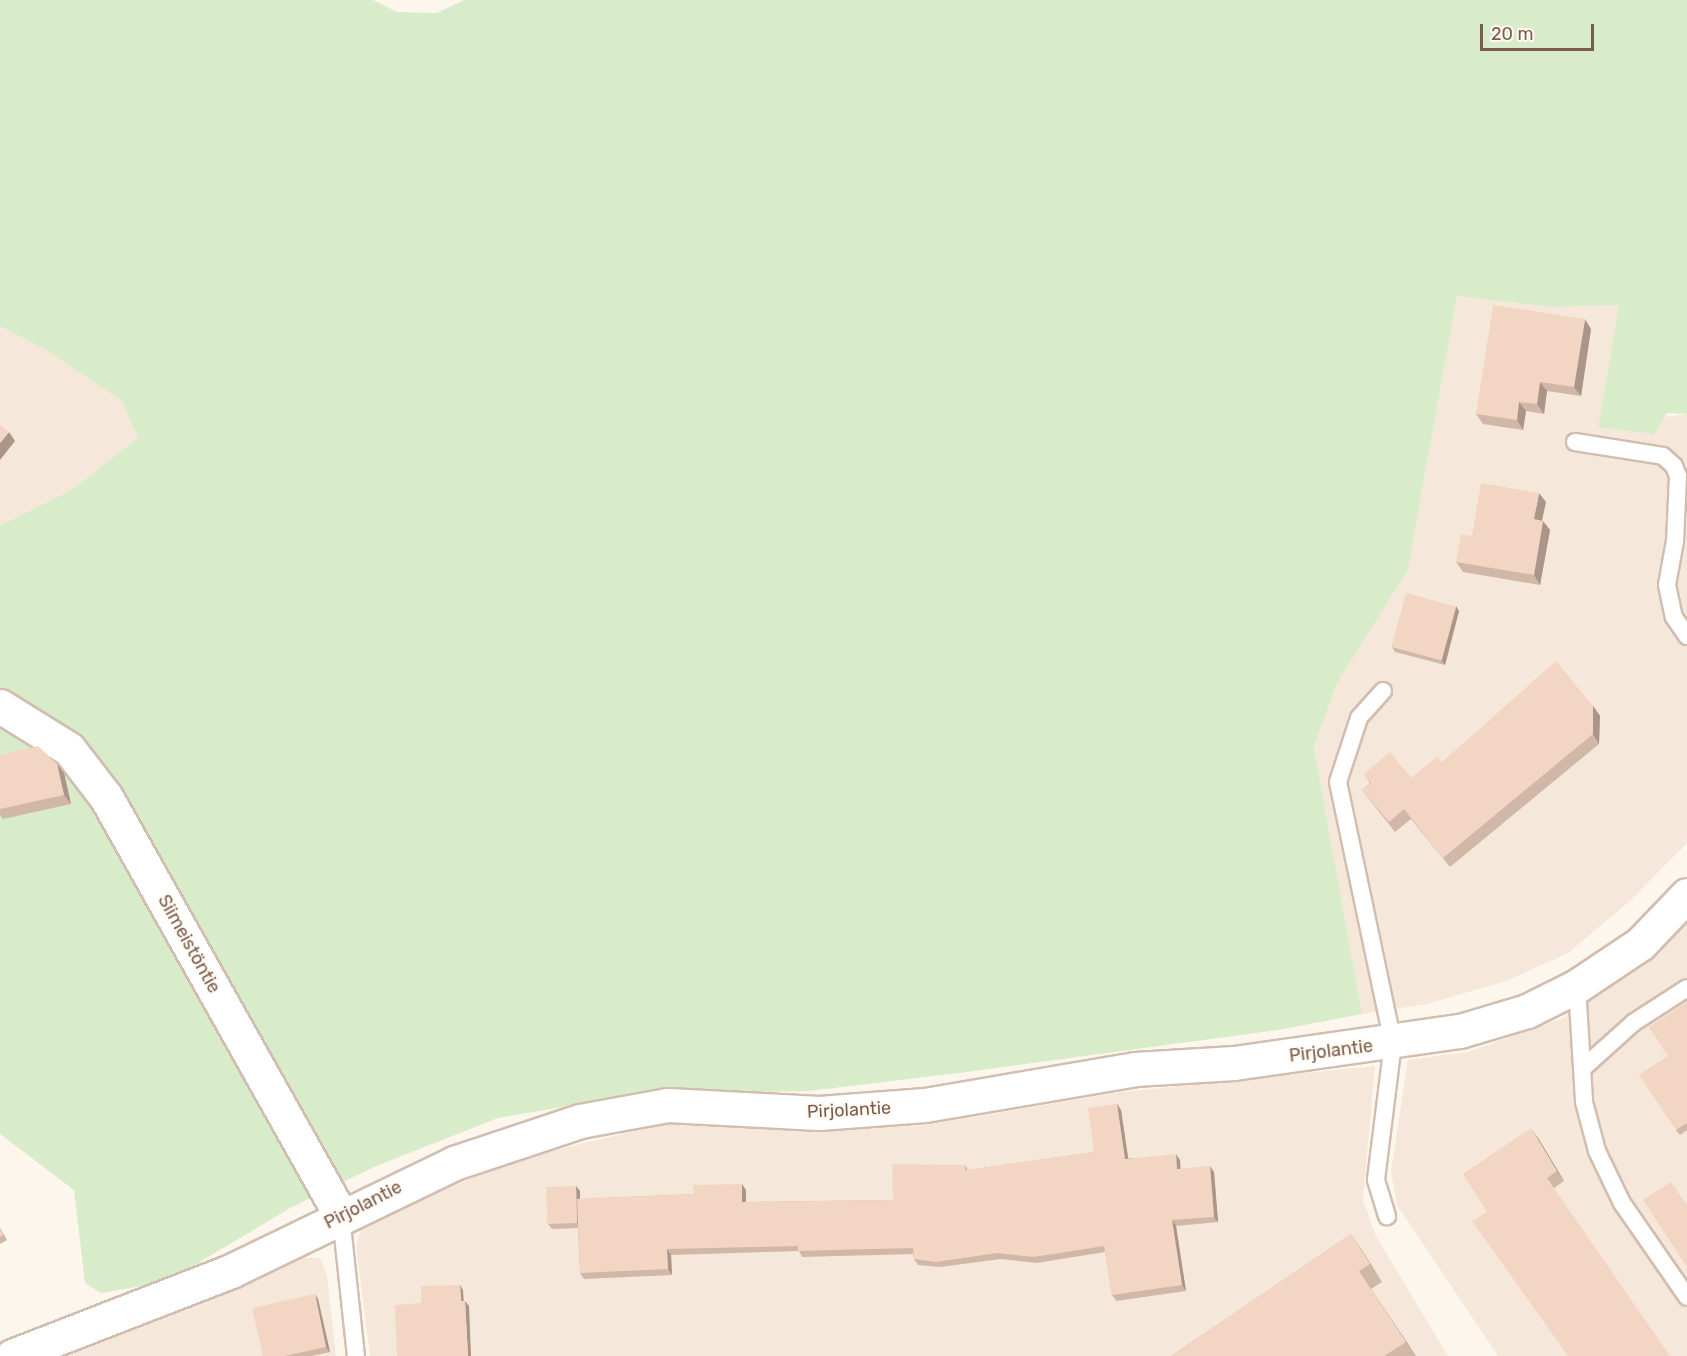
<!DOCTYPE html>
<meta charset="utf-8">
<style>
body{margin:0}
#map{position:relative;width:1687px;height:1356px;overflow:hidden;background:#fdf6ec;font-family:Rubik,sans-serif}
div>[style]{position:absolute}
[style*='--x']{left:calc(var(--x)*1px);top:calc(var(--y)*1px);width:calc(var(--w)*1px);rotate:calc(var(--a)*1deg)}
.residential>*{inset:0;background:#f5e8da}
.green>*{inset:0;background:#d8ecc9}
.roads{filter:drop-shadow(2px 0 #d1beb0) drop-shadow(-2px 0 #d1beb0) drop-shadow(0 2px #d1beb0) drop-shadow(0 -2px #d1beb0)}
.service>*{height:16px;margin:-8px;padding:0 8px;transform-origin:8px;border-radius:8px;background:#fff}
.minor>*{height:33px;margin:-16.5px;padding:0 16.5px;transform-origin:16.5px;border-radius:16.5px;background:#fff}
.wall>*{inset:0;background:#d1b7a8}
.shaded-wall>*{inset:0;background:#aa9588}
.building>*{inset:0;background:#f3d5c3;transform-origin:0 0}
span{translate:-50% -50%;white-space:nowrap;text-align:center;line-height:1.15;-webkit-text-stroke:4.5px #fffaf3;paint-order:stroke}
.street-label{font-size:18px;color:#7a5c4d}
.scale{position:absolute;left:1480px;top:24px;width:114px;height:27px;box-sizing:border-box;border:3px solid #7a5c4d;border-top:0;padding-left:8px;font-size:18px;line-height:21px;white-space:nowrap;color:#7a5c4d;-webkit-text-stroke:4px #fffaf3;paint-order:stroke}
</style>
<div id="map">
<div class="residential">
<i style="clip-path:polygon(0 295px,159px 426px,0 580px)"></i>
<i style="clip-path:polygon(1457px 296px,1551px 307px,1620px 305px,1598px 426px,1687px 414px,1687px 843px,1630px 901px,1568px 953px,1506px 981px,1427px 1004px,1362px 1014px,1314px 747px,1337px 683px,1408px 570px)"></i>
<i style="clip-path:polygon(1687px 919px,1687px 1356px,1498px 1356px,1397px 1205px,1391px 1171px,1408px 1060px,1468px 1052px,1563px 1018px,1649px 958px)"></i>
<i style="clip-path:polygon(1375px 1066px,1363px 1200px,1376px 1236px,1448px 1356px,370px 1356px,356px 1246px,363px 1223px,518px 1159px,665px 1124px,800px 1129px,920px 1126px,1122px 1092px)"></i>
<i style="clip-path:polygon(302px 1258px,320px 1258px,327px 1276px,336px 1356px,47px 1356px)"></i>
</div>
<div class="green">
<i style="clip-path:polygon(0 0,373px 0,397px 12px,437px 13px,464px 0,1687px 0,1687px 414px,1667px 413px,1654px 434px,1598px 427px,1619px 305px,1551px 307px,1457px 296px,1408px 570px,1337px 683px,1314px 747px,1362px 1014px,1278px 1030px,959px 1073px,809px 1091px,640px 1094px,498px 1118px,374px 1167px,292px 1207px,166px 1282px,101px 1293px,85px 1283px,74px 1190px,0 1134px,0 526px,72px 490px,138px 438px,122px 401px,43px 348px,0 326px)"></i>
</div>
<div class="roads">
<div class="service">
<i style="--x:1575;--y:442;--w:89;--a:9"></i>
<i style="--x:1663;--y:456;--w:15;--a:42"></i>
<i style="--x:1674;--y:466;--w:11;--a:68"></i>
<i style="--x:1678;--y:476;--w:65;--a:92.6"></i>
<i style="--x:1675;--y:541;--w:45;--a:100.3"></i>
<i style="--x:1667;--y:585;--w:33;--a:78"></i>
<i style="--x:1674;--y:617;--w:23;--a:56"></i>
<i style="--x:1383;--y:691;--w:36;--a:132"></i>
<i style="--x:1359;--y:718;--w:67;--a:108.2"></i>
<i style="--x:1338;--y:782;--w:267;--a:78.1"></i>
<i style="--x:1393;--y:1043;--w:138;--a:97.1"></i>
<i style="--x:1376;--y:1180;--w:38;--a:73"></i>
<i style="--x:1577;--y:986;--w:116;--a:86.5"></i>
<i style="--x:1584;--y:1102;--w:51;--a:75.1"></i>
<i style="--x:1597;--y:1151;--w:58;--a:64.3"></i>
<i style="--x:1622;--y:1203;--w:114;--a:55.3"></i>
<i style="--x:1582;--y:1069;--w:69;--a:-42"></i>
<i style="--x:1633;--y:1023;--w:64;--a:-32.9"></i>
<i style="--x:341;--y:1216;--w:141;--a:83.9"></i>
</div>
<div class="minor">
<i style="--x:0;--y:706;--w:81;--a:31.9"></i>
<i style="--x:69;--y:749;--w:61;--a:52.4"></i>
<i style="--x:106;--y:797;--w:480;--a:60.7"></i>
<i style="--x:12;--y:1356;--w:235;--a:-21.2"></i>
<i style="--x:231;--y:1271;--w:248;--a:-25.8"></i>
<i style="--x:454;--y:1163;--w:133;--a:-18.4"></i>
<i style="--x:580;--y:1121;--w:89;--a:-10.3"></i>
<i style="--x:668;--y:1105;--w:151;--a:3"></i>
<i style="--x:819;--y:1113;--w:106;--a:-4.3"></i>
<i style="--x:925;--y:1105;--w:213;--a:-9.7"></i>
<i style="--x:1135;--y:1069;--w:99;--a:-3.5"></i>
<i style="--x:1234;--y:1063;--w:228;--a:-8.1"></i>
<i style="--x:1460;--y:1031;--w:70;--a:-16.6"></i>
<i style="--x:1527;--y:1011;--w:56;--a:-26.6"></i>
<i style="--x:1577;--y:986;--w:76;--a:-33.7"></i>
<i style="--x:1640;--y:944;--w:68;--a:-46.2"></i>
</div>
</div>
<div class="wall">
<i style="clip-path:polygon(1591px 329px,1581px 396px,1547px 391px,1544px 414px,1526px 411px,1523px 430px,1483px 424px,1476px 414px)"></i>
<i style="clip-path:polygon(1546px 502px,1542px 520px,1550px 530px,1540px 585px,1463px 572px,1456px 562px,1472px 536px)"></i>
<i style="clip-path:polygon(1459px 611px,1445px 665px,1395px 652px,1392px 647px)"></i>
<i style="clip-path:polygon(1593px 706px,1600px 716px,1599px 744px,1450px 867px,1411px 819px,1395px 832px,1362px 790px,1370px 783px,1364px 774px,1411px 778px,1442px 762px)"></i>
<i style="clip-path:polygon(0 755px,64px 773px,71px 804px,3px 819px,0 815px)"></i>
<i style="clip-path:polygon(1687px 1002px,1687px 1130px,1680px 1135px,1676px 1130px,1668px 1056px)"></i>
<i style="clip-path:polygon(1117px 1104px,1121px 1110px,1128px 1158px,1180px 1160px,1180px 1169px,1214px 1172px,1218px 1222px,1176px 1226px,1186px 1291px,1116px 1301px,1112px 1295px,1105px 1252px,1037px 1263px,1001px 1259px,940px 1267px,918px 1265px,914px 1259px,913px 1254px,802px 1257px,799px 1251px,671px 1255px,672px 1275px,584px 1279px,580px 1273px,578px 1228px,552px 1229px,548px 1224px,580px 1191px,580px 1199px,694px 1194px,746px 1190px,746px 1202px,893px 1200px,965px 1165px,968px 1170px,1094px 1152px)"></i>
<i style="clip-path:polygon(1538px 1138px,1564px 1181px,1554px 1188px,1487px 1212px)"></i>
<i style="clip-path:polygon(0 1228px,7px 1240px,0 1244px)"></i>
<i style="clip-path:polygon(1351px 1234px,1382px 1282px,1371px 1289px,1416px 1356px,1171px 1356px)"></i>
<i style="clip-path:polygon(318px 1299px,330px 1352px,312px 1356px,263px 1356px)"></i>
</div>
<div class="shaded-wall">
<i style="clip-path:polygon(1585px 319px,1591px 329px,1581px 396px,1574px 387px)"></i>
<i style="clip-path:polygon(1540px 382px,1547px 391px,1544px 414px,1537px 404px)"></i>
<i style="clip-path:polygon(1519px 402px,1526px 411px,1523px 430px,1517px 420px)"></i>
<i style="clip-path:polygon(9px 432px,15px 441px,0 460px,0 443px)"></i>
<i style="clip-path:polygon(1539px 493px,1546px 502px,1540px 529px,1534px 519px)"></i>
<i style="clip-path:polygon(1543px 521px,1550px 530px,1540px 585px,1534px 575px)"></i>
<i style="clip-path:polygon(1456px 606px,1459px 611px,1445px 665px,1441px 660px)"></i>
<i style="clip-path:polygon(1593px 706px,1600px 716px,1599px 744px,1593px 734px)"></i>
<i style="clip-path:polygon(57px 764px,64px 773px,71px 804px,64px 795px)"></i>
<i style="clip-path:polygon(1117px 1104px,1121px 1110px,1129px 1164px,1125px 1159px)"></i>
<i style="clip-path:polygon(1531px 1128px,1538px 1138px,1564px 1181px,1557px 1171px)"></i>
<i style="clip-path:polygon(1176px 1154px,1180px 1160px,1181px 1175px,1177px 1169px)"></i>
<i style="clip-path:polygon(1210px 1166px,1214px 1172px,1218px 1222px,1214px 1217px)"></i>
<i style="clip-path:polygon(742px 1184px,746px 1190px,746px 1208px,742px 1202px)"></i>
<i style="clip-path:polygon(576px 1186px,580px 1191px,580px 1228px,577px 1223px)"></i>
<i style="clip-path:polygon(1172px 1220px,1176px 1226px,1186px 1291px,1182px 1285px)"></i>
<i style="clip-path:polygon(1351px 1234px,1363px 1252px,1382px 1282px,1370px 1264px)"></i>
<i style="clip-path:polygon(667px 1249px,671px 1255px,672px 1275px,668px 1269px)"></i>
<i style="clip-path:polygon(1359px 1271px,1371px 1289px,1416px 1356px,1406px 1342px)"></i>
<i style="clip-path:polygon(460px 1285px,463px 1290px,464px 1306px,461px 1301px)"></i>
<i style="clip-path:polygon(315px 1294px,318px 1299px,330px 1352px,326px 1347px)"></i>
<i style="clip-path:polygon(465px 1301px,469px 1306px,471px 1356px,468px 1356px)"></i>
</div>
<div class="building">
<i style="clip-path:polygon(1493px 305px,1585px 319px,1574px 387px,1540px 382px,1537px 404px,1519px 402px,1517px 420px,1476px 414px)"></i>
<i style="clip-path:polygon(0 425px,9px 432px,0 443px)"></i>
<i style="clip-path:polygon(1481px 483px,1539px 493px,1534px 519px,1543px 521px,1534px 575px,1456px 562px,1461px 534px,1472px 536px)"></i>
<i style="left:1406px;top:593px;width:52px;height:56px;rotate:15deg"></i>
<i style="clip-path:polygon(1556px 661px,1593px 706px,1593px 734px,1443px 858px,1404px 809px,1389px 822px,1362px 790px,1371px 783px,1364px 774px,1390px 752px,1411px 778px,1437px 757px,1442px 762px)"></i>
<i style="clip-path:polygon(38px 746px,57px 764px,64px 795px,0 809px,0 755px)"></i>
<i style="clip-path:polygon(1687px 1002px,1687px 1123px,1676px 1130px,1639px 1075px,1668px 1056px,1649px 1027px)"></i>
<i style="clip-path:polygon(1117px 1104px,1125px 1159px,1176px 1154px,1177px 1169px,1210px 1166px,1214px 1217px,1172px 1220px,1182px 1285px,1112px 1295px,1104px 1246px,1033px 1257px,997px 1253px,936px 1262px,914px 1259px,913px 1248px,798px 1251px,798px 1246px,667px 1249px,668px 1269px,580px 1273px,577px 1199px,694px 1194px,693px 1185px,742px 1184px,742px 1202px,893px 1200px,892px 1164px,965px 1165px,965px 1170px,1094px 1152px,1088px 1108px)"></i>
<i style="clip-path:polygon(1531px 1128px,1557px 1171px,1547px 1178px,1670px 1356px,1568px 1356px,1472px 1221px,1487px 1212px,1463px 1174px)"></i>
<i style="clip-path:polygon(1671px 1182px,1687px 1205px,1687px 1267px,1643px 1200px)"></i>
<i style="left:576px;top:1186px;width:37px;height:30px;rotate:88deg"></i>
<i style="clip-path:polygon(0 1229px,3px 1235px,0 1237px)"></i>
<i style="clip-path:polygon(1351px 1234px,1370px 1264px,1359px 1271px,1406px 1342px,1384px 1356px,1171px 1356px)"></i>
<i style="clip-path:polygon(460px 1285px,461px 1301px,465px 1301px,468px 1356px,397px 1356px,395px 1305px,421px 1303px,421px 1286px)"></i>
<i style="clip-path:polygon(315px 1294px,326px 1347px,285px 1356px,263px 1356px,252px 1308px)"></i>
</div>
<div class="street-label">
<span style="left:189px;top:944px;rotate:61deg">Siimeistöntie</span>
<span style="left:1331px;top:1051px;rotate:-7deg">Pirjolantie</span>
<span style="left:849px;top:1110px;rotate:-3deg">Pirjolantie</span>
<span style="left:363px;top:1205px;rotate:-27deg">Pirjolantie</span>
</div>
<div class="scale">20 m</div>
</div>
